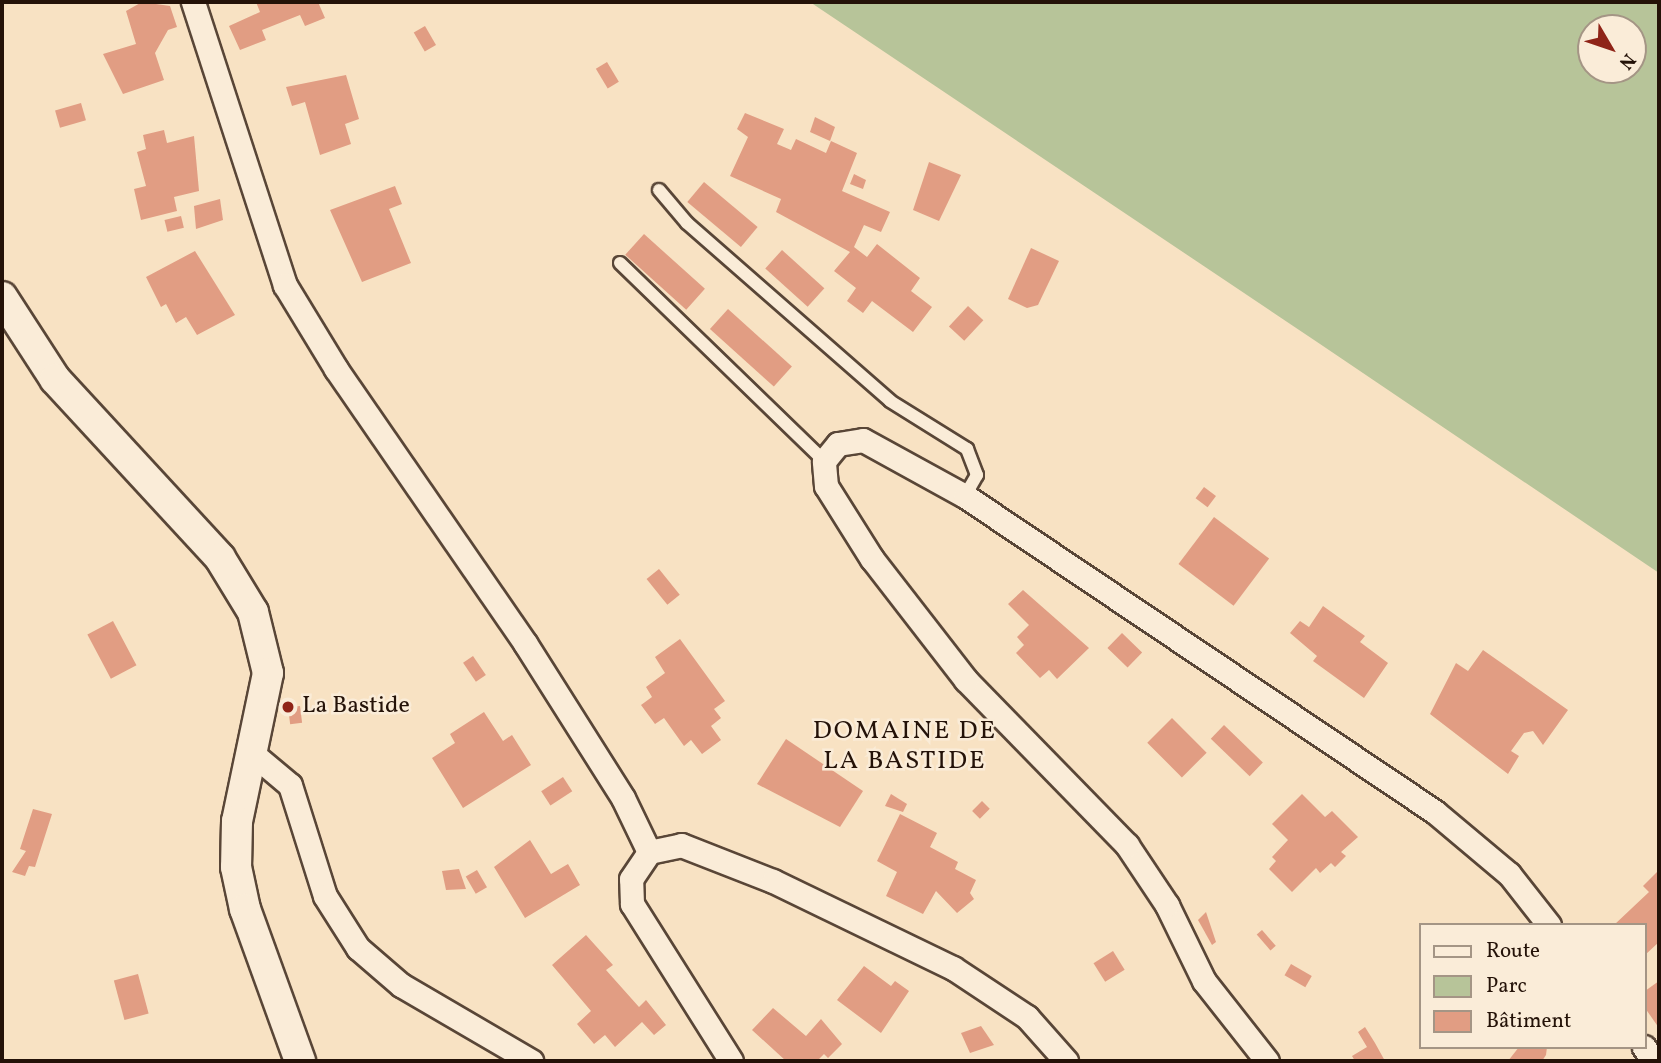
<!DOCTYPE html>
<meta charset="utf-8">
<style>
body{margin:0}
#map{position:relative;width:1661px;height:1063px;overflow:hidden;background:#f8e2c3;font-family:Vollkorn,serif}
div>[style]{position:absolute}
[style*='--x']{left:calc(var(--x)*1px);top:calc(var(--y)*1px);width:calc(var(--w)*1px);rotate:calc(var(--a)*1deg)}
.green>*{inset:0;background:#b7c499}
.building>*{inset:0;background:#e19d83;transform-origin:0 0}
.roads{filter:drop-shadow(2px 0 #594637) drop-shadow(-2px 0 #594637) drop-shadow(0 2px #594637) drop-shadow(0 -2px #594637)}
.service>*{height:12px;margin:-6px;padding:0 6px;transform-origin:6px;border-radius:6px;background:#faecd8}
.minor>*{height:23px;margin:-11.5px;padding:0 11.5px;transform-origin:11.5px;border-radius:11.5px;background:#faecd8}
.tertiary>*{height:30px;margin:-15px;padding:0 15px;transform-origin:15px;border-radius:15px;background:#faecd8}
.dots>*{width:19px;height:19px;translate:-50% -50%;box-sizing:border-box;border:4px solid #faecd8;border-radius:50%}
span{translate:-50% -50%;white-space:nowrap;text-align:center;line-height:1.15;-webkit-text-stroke:5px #faecd8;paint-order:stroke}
.poi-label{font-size:24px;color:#241208}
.left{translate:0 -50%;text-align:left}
.neighbourhood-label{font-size:26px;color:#241208;letter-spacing:2px}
.frame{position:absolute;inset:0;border:4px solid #241208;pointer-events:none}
.legend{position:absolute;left:1419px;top:923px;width:228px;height:126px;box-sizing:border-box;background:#faecd8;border:2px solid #a49585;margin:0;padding:9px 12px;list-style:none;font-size:21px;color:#241208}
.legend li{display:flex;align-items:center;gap:14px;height:35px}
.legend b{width:35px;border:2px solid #a49585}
.north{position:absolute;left:1577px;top:14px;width:70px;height:70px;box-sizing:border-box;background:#faecd8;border:2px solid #a49585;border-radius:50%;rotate:129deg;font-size:19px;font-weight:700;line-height:28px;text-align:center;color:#241208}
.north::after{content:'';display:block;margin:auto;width:24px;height:32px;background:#8f2418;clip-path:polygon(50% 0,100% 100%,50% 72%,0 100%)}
</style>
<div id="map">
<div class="green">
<i style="clip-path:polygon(evenodd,810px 2px,1659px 2px,1659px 573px,1323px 346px,810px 2px,1591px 28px,1633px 28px,1633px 70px,1591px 70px,1591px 28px)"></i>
</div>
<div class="building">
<i style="clip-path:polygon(142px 2px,170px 6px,177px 27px,168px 30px,155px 53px,164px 80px,123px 94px,103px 54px,136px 44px,126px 11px)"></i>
<i style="clip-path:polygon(256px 2px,318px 2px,325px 18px,305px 26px,300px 15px,262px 30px,266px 40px,240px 50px,229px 26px,260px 12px)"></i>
<i style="left:425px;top:26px;width:22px;height:13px;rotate:60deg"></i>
<i style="left:607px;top:62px;width:23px;height:13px;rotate:59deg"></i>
<i style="clip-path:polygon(346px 75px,359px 119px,345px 124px,351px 144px,320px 155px,305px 102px,292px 106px,286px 87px)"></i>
<i style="left:81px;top:103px;width:18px;height:27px;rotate:74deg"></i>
<i style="clip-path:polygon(745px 113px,784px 129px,777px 144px,791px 150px,796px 139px,826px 153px,831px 141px,857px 153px,842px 191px,890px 212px,881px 232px,864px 225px,854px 247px,867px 257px,877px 244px,920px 278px,911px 291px,932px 307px,913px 332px,872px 301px,863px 313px,847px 301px,856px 288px,834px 271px,850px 252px,776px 212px,781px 199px,730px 176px,748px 137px,737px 129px)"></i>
<i style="clip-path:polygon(815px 117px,835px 127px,830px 141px,810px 132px)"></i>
<i style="clip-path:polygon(164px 130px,167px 143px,194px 136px,199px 191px,174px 197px,177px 211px,141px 220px,134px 189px,146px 186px,137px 152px,146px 149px,143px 135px)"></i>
<i style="clip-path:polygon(929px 162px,961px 175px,939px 221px,913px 210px)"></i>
<i style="clip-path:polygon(854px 174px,866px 180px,863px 189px,850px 184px)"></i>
<i style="left:704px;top:182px;width:70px;height:26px;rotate:40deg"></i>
<i style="clip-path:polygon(395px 186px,402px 204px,389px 209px,411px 263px,362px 282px,330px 210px)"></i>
<i style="clip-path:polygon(220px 199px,223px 220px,196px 229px,194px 206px)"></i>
<i style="left:181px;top:216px;width:12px;height:17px;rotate:76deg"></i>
<i style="left:644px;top:234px;width:82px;height:28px;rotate:42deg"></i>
<i style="clip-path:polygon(1031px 248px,1059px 261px,1038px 305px,1027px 308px,1008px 299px)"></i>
<i style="left:782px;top:250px;width:57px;height:25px;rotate:42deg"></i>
<i style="clip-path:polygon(195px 251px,235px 315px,197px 335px,186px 317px,176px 323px,166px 304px,161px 307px,146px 277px)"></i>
<i style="left:968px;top:306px;width:21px;height:28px;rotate:43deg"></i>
<i style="left:728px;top:309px;width:86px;height:27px;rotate:42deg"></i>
<i style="left:1204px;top:487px;width:15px;height:14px;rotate:37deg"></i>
<i style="left:1214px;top:517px;width:69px;height:59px;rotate:37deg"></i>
<i style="left:659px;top:569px;width:33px;height:16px;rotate:51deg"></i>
<i style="clip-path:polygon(1023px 590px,1089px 648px,1057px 679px,1049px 670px,1040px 678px,1016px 653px,1024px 645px,1017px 637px,1029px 625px,1008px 604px)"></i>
<i style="clip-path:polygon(1323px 606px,1365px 636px,1360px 642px,1388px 663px,1364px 698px,1313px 661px,1317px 656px,1290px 633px,1300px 621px,1309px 627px)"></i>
<i style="left:113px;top:621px;width:50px;height:29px;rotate:62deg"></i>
<i style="left:1122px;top:633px;width:28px;height:21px;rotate:44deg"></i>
<i style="clip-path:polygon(680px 639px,725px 701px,714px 709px,721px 718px,711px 726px,721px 740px,702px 754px,691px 740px,684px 746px,664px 718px,655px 724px,641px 705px,652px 697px,646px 687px,665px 673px,655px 657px)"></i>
<i style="clip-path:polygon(1483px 650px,1568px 710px,1543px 745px,1533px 731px,1524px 733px,1511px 751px,1519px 756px,1508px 774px,1430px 714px,1456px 663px,1468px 671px)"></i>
<i style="left:473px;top:656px;width:23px;height:12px;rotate:56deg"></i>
<i style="left:300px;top:706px;width:17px;height:12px;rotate:83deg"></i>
<i style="clip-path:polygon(484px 712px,503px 741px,512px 735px,531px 765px,463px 808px,432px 758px,455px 743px,450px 734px)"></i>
<i style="left:1172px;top:718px;width:49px;height:35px;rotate:45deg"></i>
<i style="left:1224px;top:725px;width:54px;height:19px;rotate:44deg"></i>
<i style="clip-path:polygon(786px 739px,863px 791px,840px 827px,757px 784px)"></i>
<i style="left:563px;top:777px;width:17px;height:26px;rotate:57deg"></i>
<i style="clip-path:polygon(891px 794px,907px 804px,903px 812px,885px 806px)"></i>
<i style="clip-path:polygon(1302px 794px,1325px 817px,1332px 811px,1358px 837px,1341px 852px,1346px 856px,1335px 867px,1331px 863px,1320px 873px,1316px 868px,1292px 892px,1269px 869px,1276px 861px,1272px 857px,1288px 840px,1272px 824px)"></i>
<i style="left:982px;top:801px;width:11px;height:14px;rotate:45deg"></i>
<i style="clip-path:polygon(33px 809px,52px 814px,35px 867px,29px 866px,25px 876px,12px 872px,26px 851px,20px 849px)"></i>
<i style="clip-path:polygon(900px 814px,937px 833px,930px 847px,958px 862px,955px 869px,976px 880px,970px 893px,974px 899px,957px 913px,936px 891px,923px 914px,886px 896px,897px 872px,877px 861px)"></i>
<i style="clip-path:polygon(530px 840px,551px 874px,568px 864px,580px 885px,525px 918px,494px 867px)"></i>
<i style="clip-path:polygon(459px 869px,466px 889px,446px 890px,442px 871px)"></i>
<i style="left:477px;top:870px;width:20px;height:13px;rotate:60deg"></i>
<i style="clip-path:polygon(1659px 870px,1659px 942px,1645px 955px,1645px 925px,1614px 925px,1649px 892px,1643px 886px)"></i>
<i style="clip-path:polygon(1206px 912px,1216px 942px,1212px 945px,1198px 920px)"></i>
<i style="left:1262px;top:930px;width:21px;height:7px;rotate:49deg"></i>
<i style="clip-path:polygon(586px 935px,613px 965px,606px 970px,639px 1007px,646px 1000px,666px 1025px,654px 1035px,642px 1022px,615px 1047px,605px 1035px,594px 1044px,577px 1024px,591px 1011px,552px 965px)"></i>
<i style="left:1113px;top:951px;width:22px;height:23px;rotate:58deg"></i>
<i style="left:1291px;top:964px;width:24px;height:13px;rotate:30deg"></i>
<i style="clip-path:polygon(864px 966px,891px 986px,895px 981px,909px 991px,881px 1033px,837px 1000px)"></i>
<i style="left:138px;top:974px;width:41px;height:25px;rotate:75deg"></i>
<i style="clip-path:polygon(1659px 981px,1659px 1028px,1645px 1008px,1645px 991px)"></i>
<i style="clip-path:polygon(773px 1008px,806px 1036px,821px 1019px,842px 1044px,828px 1058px,824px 1054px,817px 1061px,786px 1061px,752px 1030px)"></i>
<i style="clip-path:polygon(981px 1026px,994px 1045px,970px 1053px,961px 1033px)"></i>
<i style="clip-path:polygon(1365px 1027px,1375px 1043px,1385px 1061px,1355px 1061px,1352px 1056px,1367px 1047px,1358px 1032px)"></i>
<i style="clip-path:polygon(1519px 1047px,1547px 1047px,1546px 1055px,1542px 1061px,1508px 1061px)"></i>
</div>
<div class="roads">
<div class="service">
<i style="--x:659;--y:190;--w:43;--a:49.7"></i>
<i style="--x:687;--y:223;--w:270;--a:41.2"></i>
<i style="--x:890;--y:401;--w:91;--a:31.9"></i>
<i style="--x:967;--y:449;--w:28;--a:69"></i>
<i style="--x:977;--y:475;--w:24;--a:120"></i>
<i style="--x:620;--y:263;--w:284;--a:44.1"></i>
</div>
<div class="minor">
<i style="--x:193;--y:2;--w:298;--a:72"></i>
<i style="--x:285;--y:285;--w:98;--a:58.7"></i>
<i style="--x:336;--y:369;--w:333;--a:55.4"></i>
<i style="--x:525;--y:643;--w:183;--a:57.7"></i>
<i style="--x:623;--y:798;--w:60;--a:64.3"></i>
<i style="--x:253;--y:754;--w:48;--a:40"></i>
<i style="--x:290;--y:785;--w:116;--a:72.5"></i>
<i style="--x:325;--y:896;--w:62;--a:57.6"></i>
<i style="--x:358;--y:948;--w:57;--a:40.7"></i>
<i style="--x:401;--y:985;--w:151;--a:30.3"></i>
<i style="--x:1644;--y:1047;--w:17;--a:57"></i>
<i style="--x:731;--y:1061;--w:186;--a:-122.2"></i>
<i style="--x:632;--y:904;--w:25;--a:-92"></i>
<i style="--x:631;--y:879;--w:32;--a:-56"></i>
<i style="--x:649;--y:852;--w:33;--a:-12"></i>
<i style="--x:681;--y:845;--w:99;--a:21.4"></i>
<i style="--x:773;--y:881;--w:200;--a:25.8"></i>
<i style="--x:953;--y:968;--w:89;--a:33.5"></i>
<i style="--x:1027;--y:1017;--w:59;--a:48.4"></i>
<i style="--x:1267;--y:1061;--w:102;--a:-128.2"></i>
<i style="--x:1204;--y:981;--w:85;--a:-116"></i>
<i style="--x:1167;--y:905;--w:72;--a:-123.7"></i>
<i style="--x:1127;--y:845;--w:231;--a:-134.3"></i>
<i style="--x:966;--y:680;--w:153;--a:-127.8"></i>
<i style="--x:872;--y:559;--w:86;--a:-122.2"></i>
<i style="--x:826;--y:486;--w:25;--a:-95"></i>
<i style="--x:824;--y:461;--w:22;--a:-51"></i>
<i style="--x:838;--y:444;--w:25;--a:-9"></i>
<i style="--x:863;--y:440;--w:116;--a:28.8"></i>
<i style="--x:965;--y:496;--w:566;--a:33.91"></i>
<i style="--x:1435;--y:812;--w:97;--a:40"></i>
<i style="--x:1509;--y:874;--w:65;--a:51.9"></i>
</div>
<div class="tertiary">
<i style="--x:2;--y:297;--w:98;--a:57.1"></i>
<i style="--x:55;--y:379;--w:243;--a:47.3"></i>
<i style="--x:220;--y:558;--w:63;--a:58.6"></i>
<i style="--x:253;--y:612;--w:63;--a:76.2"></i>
<i style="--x:268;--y:673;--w:151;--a:101.8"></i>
<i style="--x:237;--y:821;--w:46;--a:91.2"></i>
<i style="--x:236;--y:867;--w:43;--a:77.9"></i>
<i style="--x:245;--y:909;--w:162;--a:70.1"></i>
</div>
</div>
<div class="dots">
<i style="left:288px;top:707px;background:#8f2418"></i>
</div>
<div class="poi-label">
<span class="left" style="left:302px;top:707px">La Bastide</span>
</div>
<div class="neighbourhood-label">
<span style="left:905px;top:747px">DOMAINE DE<br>LA BASTIDE</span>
</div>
<div class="frame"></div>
<ul class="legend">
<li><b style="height:9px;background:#faecd8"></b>Route</li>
<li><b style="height:19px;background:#b7c499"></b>Parc</li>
<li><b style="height:19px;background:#e19d83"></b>Bâtiment</li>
</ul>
<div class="north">N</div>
</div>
